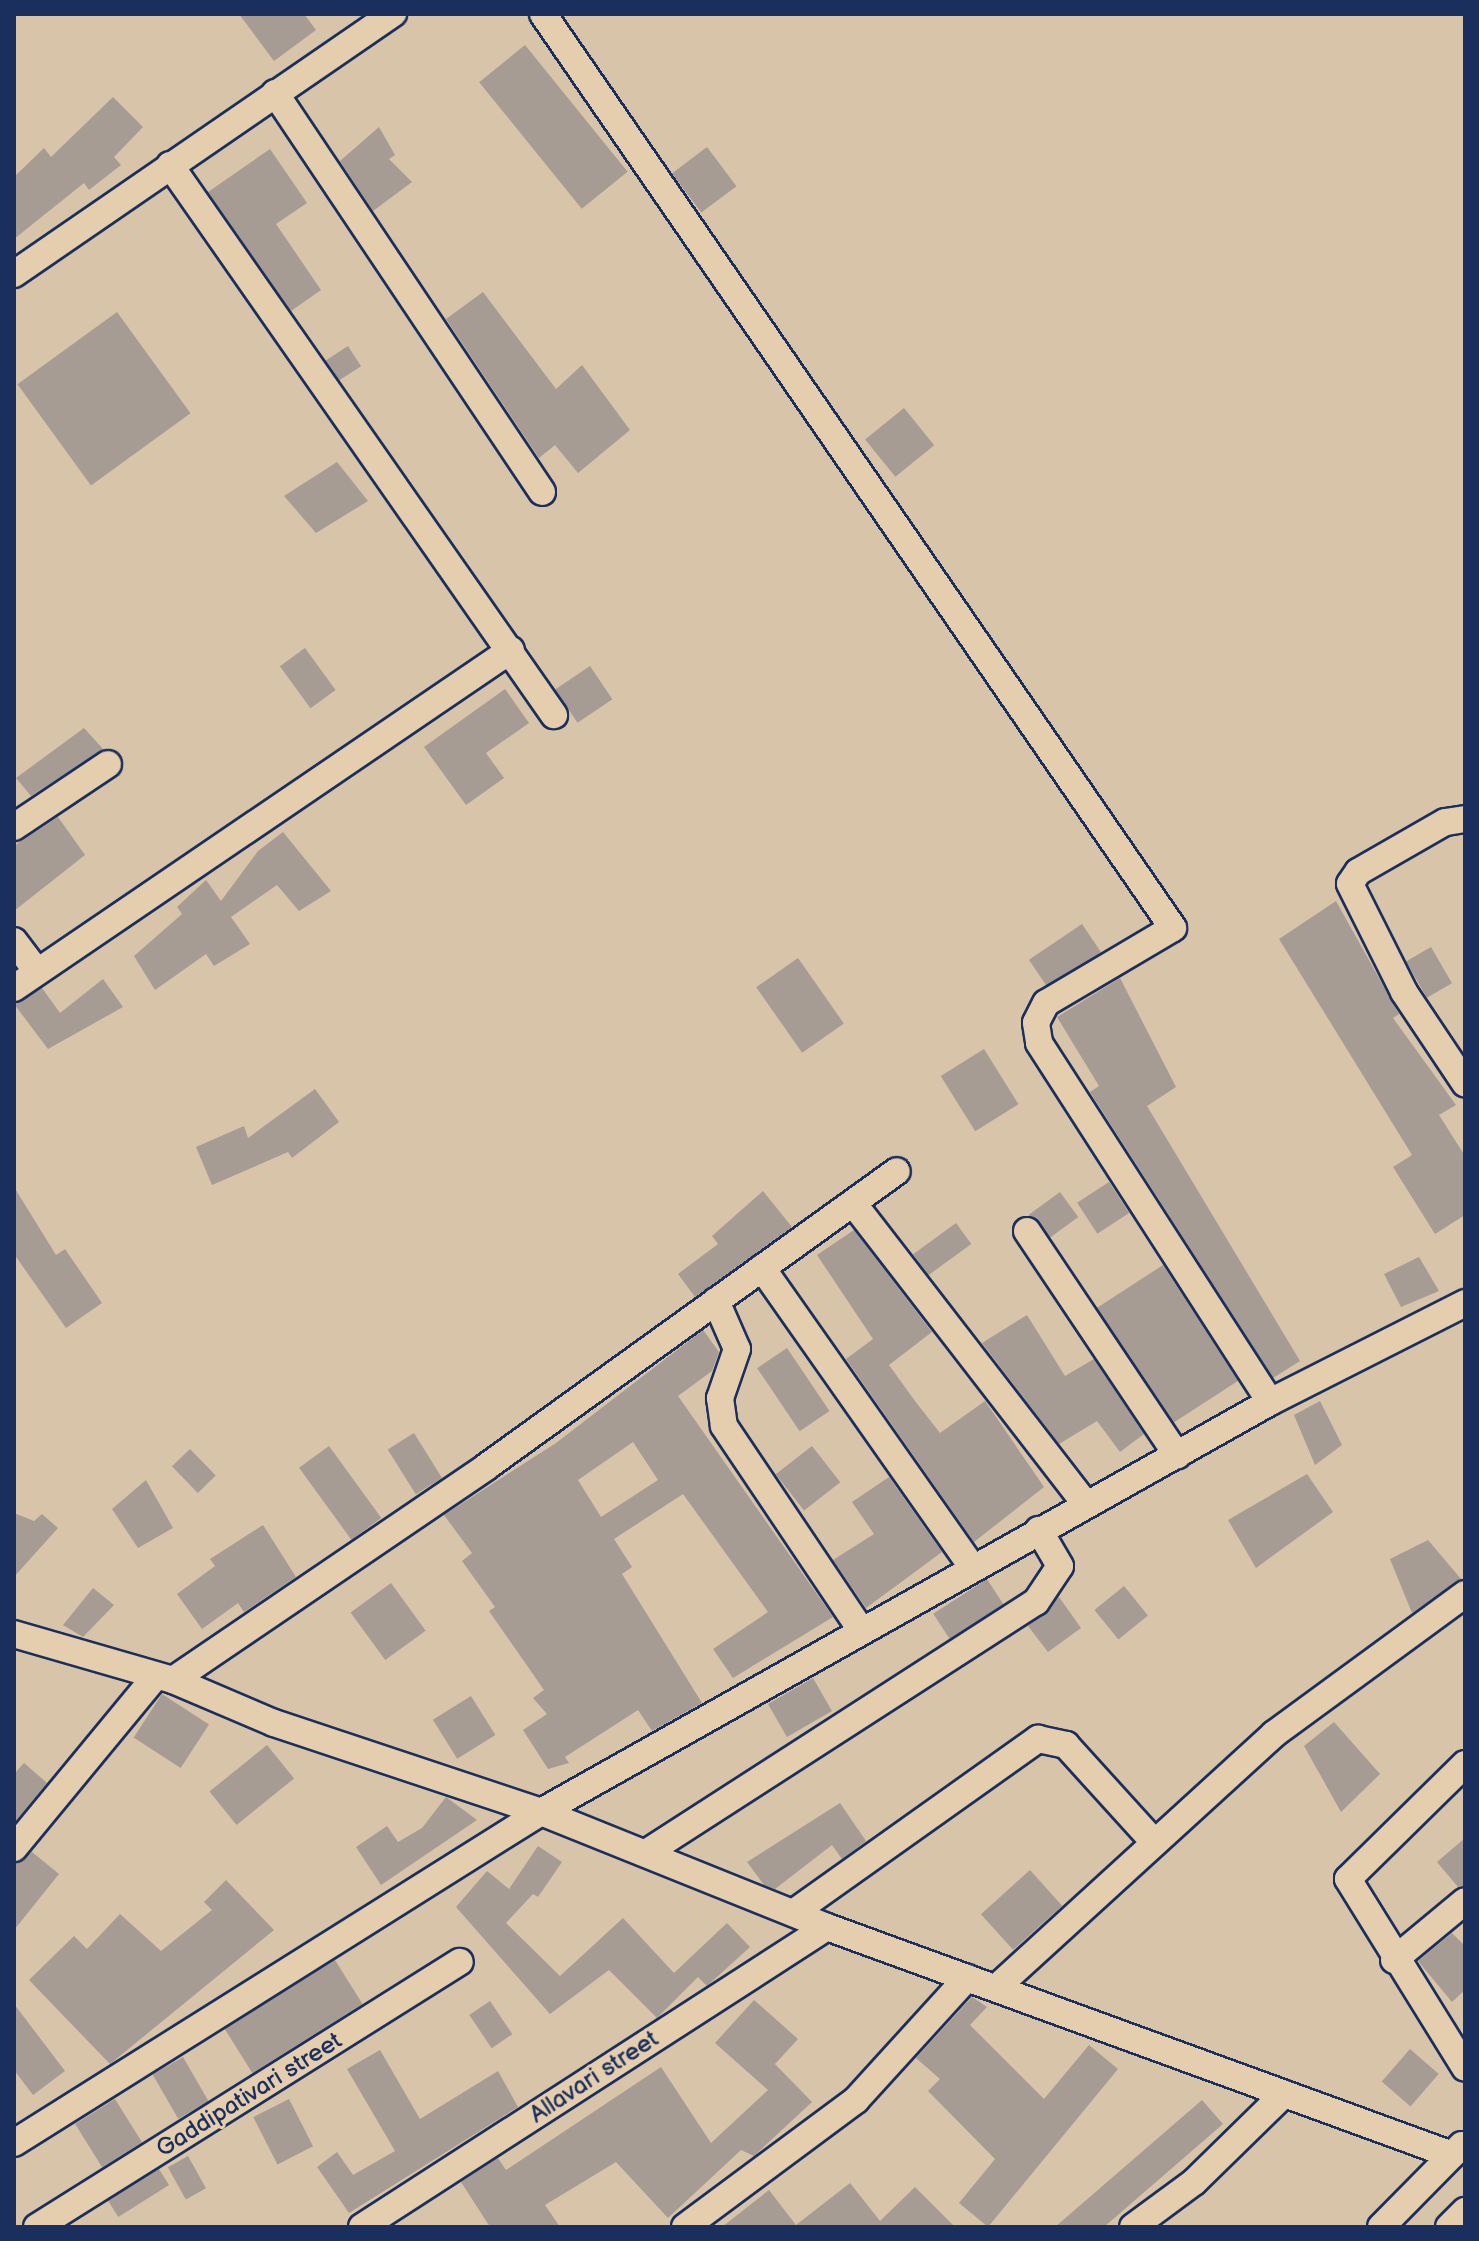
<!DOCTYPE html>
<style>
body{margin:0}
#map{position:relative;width:1479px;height:2241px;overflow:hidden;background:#d8c4a8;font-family:"Balsamiq Sans",sans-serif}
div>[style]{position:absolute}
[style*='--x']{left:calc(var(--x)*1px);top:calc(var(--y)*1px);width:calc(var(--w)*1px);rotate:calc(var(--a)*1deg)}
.building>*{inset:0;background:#a69c94;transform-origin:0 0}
.roads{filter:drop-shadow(2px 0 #1b2f5e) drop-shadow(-2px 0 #1b2f5e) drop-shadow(0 2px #1b2f5e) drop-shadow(0 -2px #1b2f5e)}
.minor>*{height:26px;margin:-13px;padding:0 13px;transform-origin:13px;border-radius:13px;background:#e4cead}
span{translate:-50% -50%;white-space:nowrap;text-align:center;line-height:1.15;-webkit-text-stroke:6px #e4cead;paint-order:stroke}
.street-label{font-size:24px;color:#1b2f5e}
.frame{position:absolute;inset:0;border:16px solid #1b2f5e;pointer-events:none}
</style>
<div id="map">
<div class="building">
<i style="clip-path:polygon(239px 14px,304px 14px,316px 30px,274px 61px)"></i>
<i style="left:525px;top:45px;width:163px;height:59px;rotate:51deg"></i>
<i style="clip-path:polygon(113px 97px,143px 127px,114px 157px,121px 165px,89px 190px,84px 183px,14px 239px,14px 177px,44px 148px,51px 157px)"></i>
<i style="clip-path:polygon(379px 127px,395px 155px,389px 159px,412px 182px,373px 211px,340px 161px)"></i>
<i style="left:707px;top:147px;width:49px;height:44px;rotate:53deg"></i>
<i style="clip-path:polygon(270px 149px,307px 203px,276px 224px,321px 290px,291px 311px,208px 192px)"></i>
<i style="clip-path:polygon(483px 292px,556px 389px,582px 365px,630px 430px,578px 473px,555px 445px,539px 458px,446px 319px)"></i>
<i style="left:117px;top:312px;width:125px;height:123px;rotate:54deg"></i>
<i style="left:348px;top:346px;width:24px;height:27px;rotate:57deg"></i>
<i style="left:904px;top:408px;width:48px;height:50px;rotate:51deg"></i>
<i style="clip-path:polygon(337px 462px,368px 501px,316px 533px,284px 496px)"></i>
<i style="left:305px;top:648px;width:52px;height:31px;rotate:54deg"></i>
<i style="left:590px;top:666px;width:40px;height:42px;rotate:56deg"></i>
<i style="clip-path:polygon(505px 689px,529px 723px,486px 753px,504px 778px,466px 805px,424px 747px)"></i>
<i style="clip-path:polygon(84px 728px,103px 749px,31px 796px,16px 778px)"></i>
<i style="clip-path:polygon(58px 817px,85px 855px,14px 911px,14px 846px)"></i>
<i style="clip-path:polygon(283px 832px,331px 891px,299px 911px,277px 885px,231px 917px,250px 944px,214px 966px,206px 954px,155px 990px,134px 956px,182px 914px,177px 907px,206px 880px,221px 901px,258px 851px)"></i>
<i style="clip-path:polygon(1336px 901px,1399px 1014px,1393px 1018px,1456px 1105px,1439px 1115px,1465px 1156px,1465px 1215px,1435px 1234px,1393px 1167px,1412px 1155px,1279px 939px)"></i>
<i style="left:1082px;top:924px;width:34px;height:64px;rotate:56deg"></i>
<i style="left:1431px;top:947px;width:42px;height:29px;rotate:60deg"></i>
<i style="left:798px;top:958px;width:80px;height:51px;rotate:55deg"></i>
<i style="clip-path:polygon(1120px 978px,1176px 1087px,1147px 1106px,1300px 1361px,1273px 1378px,1090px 1092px,1099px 1086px,1057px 1017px)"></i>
<i style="clip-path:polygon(103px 979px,123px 1007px,48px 1049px,14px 1004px,42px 988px,60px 1013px)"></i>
<i style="left:984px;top:1049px;width:65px;height:51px;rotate:58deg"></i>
<i style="clip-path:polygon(315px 1089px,339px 1122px,292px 1158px,288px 1152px,212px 1185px,196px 1147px,244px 1126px,248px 1138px)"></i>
<i style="left:1109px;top:1182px;width:37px;height:38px;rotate:57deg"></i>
<i style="clip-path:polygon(14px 1187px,56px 1255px,65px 1249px,102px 1303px,66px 1328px,14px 1254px)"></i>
<i style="clip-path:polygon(763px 1191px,792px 1227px,695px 1297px,678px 1274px,718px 1244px,712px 1236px)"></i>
<i style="left:1060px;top:1192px;width:31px;height:39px;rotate:54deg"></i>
<i style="left:956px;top:1223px;width:26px;height:53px;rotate:54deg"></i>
<i style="clip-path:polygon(854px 1230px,932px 1332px,889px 1365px,915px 1401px,940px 1433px,985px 1401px,1044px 1487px,974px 1542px,846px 1359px,873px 1339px,817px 1255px)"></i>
<i style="clip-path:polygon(1419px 1257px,1439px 1291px,1401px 1307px,1384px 1274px)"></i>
<i style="left:1163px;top:1265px;width:138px;height:79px;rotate:57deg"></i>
<i style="clip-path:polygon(1027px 1315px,1065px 1376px,1094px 1359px,1144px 1434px,1120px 1452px,1097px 1421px,1059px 1444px,982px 1343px)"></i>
<i style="clip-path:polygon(evenodd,703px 1330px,719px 1352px,712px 1371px,678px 1396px,833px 1617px,733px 1678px,713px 1649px,768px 1612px,683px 1494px,614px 1539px,632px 1567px,622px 1574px,702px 1703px,652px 1731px,638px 1710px,565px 1757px,569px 1763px,548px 1769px,523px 1730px,547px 1714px,533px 1698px,544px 1690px,489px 1611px,495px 1607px,462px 1561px,472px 1553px,444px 1515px,556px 1443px,703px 1330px,633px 1442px,658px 1480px,601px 1517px,578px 1480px,633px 1442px)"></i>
<i style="left:787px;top:1348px;width:76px;height:36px;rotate:56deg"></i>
<i style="clip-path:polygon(1320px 1401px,1342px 1445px,1315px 1465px,1294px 1415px)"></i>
<i style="left:414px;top:1433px;width:53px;height:31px;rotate:58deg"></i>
<i style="left:329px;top:1446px;width:89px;height:37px;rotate:54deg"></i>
<i style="left:812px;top:1446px;width:46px;height:46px;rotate:52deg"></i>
<i style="left:190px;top:1449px;width:37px;height:25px;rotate:46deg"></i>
<i style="clip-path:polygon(1307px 1474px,1333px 1512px,1256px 1568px,1228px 1520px)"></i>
<i style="clip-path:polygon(889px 1477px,942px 1552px,866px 1608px,833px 1560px,874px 1534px,852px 1502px)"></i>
<i style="clip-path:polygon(146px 1480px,173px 1528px,138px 1548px,112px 1509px)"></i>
<i style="clip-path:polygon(14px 1513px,34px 1521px,42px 1514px,58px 1528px,14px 1577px)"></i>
<i style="clip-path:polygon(263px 1525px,296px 1577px,244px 1612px,238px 1603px,202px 1629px,177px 1594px,215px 1566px,210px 1559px)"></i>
<i style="clip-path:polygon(1428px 1540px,1461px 1579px,1412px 1613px,1390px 1559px)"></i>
<i style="left:987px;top:1579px;width:30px;height:64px;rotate:57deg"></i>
<i style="left:391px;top:1583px;width:59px;height:50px;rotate:54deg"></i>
<i style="left:1124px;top:1586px;width:38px;height:38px;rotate:51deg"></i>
<i style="clip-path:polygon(93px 1588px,114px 1605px,83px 1637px,63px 1625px)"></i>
<i style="clip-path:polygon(1059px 1597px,1081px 1628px,1048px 1652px,1028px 1626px)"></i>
<i style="left:813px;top:1678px;width:38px;height:52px;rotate:60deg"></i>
<i style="left:162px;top:1694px;width:56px;height:52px;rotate:33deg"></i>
<i style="left:471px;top:1696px;width:46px;height:45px;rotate:58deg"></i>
<i style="clip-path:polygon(1334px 1722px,1380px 1774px,1341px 1812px,1304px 1746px)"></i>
<i style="left:267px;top:1745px;width:43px;height:74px;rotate:51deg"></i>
<i style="clip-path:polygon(24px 1763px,47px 1783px,14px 1823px,14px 1774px)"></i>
<i style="clip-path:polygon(446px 1797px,477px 1820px,381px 1885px,356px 1847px,387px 1826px,398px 1842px,422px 1828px)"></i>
<i style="clip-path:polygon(840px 1803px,866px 1841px,842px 1859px,832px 1845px,775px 1889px,764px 1885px,747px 1862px)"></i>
<i style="clip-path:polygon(1465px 1838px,1465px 1885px,1458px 1887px,1437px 1862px)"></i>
<i style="clip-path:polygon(538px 1846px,562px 1862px,538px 1897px,533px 1894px,506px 1923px,560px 1976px,623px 1918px,674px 1973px,727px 1923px,750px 1947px,707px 1986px,698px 1977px,657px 2018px,609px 1970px,550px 2014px,456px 1907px,487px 1871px,509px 1889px)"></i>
<i style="clip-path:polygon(32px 1852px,59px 1874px,14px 1930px,14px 1864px)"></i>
<i style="left:1030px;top:1870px;width:48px;height:66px;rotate:48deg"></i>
<i style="clip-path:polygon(226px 1880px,274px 1930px,110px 2064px,29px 1980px,74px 1936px,87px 1949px,120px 1914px,161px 1951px,212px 1910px,204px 1902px)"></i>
<i style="clip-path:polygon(1452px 1933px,1465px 1946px,1465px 1990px,1452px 2002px,1418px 1961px)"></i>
<i style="left:335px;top:1960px;width:52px;height:130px;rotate:58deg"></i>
<i style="clip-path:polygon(972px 1997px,987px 2007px,970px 2025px,1044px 2099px,1089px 2045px,1118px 2069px,988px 2227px,959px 2203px,995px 2159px,928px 2091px,940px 2079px,916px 2058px)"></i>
<i style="clip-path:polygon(754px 2000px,798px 2039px,775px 2064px,812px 2102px,754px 2156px,741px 2150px,668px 2218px,616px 2162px,545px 2205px,560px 2227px,490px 2227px,461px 2182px,498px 2158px,506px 2170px,661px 2067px,711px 2143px,768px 2090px,715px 2043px)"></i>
<i style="left:490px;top:2001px;width:40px;height:25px;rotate:56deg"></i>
<i style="clip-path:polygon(14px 2004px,65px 2071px,33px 2095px,14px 2070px)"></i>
<i style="left:1410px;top:2049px;width:38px;height:43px;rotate:41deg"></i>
<i style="clip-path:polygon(380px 2050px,420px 2119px,498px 2071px,518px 2107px,349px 2213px,317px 2167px,337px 2152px,353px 2175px,395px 2151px,347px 2069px)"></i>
<i style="left:183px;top:2057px;width:51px;height:35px;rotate:60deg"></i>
<i style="left:115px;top:2099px;width:51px;height:47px;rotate:58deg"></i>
<i style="left:289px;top:2099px;width:53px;height:40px;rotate:63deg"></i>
<i style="clip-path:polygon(1202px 2100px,1223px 2124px,1104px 2227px,1055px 2227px)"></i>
<i style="left:188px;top:2156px;width:37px;height:23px;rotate:61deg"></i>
<i style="left:159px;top:2169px;width:19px;height:60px;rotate:58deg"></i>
<i style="clip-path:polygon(850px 2183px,880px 2221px,915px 2187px,955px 2227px,722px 2227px,769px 2190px,796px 2225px)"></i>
</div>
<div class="roads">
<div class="minor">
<i style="--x:543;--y:14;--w:1110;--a:55.42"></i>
<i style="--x:1173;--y:928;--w:147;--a:149.4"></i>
<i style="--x:1046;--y:1003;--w:22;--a:117"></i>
<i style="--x:1036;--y:1023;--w:20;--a:81"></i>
<i style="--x:1039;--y:1043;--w:427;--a:57.2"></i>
<i style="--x:275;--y:93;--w:480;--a:56.2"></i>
<i style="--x:170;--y:165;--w:671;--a:55.08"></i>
<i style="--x:14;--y:274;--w:460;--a:-34.5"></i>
<i style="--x:1465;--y:819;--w:20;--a:171"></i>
<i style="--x:1445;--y:822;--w:100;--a:150.1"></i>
<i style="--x:1358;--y:872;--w:14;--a:124"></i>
<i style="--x:1350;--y:884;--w:121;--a:63.4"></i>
<i style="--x:1404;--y:992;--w:110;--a:56.2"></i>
<i style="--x:14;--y:827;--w:113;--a:-33.8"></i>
<i style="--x:14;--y:941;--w:38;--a:53"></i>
<i style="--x:14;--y:988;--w:601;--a:-34.22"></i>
<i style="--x:853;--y:1203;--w:381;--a:52.3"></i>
<i style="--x:1027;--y:1231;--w:270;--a:56.2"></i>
<i style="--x:762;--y:1268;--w:367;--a:54.9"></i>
<i style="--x:716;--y:1301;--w:52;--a:66.4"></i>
<i style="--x:737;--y:1349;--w:52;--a:109.1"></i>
<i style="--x:720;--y:1398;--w:28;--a:82"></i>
<i style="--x:724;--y:1426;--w:246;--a:56.1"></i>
<i style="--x:14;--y:1634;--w:166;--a:16.1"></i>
<i style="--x:173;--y:1680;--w:110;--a:23.1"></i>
<i style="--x:274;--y:1723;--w:281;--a:18.4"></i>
<i style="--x:541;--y:1812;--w:308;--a:21.9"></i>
<i style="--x:827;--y:1927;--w:665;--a:20.04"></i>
<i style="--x:173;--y:1680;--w:379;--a:-34.2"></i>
<i style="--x:486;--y:1467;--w:506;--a:-35.76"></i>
<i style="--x:1465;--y:1764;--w:164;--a:135.5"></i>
<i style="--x:1348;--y:1879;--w:222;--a:58.2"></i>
<i style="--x:14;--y:1848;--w:223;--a:-50.5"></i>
<i style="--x:646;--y:1853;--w:464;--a:-32.8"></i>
<i style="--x:1036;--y:1602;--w:43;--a:-56.3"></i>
<i style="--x:1060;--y:1566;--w:42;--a:-120.3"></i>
<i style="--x:793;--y:1913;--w:301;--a:-35.4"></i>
<i style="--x:1038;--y:1739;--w:29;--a:12"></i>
<i style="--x:1066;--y:1745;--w:130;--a:47.8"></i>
<i style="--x:1394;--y:1960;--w:92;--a:-39.7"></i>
<i style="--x:996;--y:1988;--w:377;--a:-42.4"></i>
<i style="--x:1274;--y:1734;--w:237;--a:-36.2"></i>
<i style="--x:14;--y:2143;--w:622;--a:-32.13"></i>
<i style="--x:541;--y:1812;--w:836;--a:-29.35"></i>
<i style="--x:1270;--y:1402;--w:219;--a:-26.9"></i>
<i style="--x:37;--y:2227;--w:499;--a:-32.1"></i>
<i style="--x:362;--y:2227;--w:553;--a:-32.83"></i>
<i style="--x:685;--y:2227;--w:213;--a:-36.6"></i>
<i style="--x:856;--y:2100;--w:165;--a:-47.7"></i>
<i style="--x:1133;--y:2227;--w:76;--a:-36.4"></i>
<i style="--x:1194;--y:2182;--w:126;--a:-44.4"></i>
<i style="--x:1381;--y:2227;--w:115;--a:-45.4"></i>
<i style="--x:1449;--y:2227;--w:23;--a:-45"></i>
</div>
</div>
<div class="street-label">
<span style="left:594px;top:2077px;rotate:-33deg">Allavari street</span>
<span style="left:249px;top:2095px;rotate:-32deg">Gaddipativari street</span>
</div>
<div class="frame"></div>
</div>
